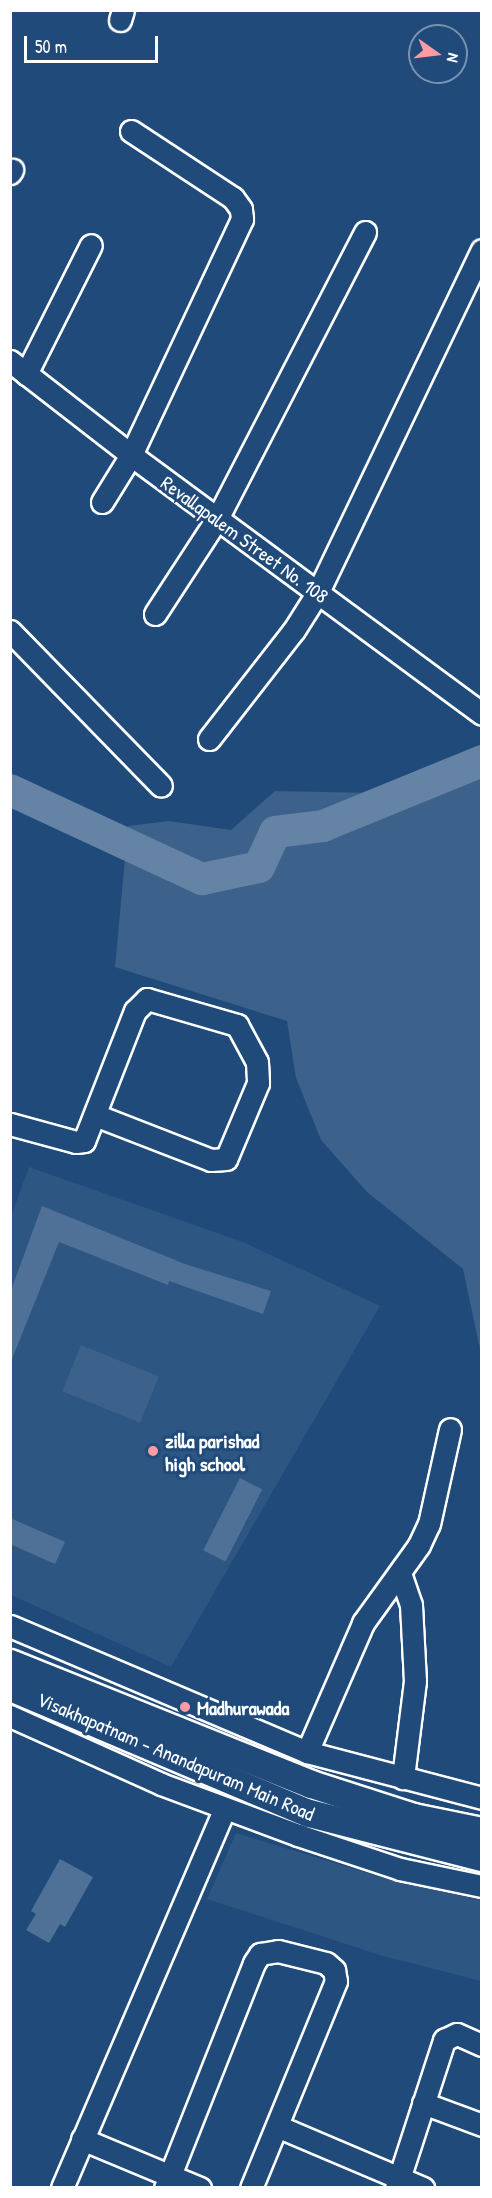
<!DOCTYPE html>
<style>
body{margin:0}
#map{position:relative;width:492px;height:2198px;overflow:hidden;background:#1f4a7a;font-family:"Patrick Hand",sans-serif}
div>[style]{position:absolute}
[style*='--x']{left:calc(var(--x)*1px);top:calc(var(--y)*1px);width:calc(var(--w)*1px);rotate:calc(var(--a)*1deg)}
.built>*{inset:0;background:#2e5683}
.green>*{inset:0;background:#3c618b;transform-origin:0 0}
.river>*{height:32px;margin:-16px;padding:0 16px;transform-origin:16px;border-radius:16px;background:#6583a4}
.building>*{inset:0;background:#507197;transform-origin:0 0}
.roads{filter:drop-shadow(2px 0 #fff) drop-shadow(-2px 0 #fff) drop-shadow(0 2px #fff) drop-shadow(0 -2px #fff)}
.minor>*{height:21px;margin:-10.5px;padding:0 10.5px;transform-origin:10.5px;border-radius:10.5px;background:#1f4a7a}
.major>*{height:27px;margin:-13.5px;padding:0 13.5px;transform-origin:13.5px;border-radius:13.5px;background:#1f4a7a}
.dots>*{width:16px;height:16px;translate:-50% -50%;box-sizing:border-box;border:3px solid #1f4a7a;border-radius:50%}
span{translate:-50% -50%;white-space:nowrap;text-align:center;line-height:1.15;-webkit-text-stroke:6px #1f4a7a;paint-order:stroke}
.street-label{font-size:20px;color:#fff}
.poi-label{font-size:20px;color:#fff;font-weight:700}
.left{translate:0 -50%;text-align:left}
.frame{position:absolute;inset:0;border:12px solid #fff;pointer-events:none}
.north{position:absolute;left:408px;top:24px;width:60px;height:60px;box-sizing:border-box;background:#1f4a7a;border:2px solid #7992af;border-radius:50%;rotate:104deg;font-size:16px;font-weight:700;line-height:24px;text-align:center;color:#fff}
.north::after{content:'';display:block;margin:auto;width:21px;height:27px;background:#ff9aa2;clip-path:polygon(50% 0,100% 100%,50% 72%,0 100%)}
.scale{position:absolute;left:24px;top:36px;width:134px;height:27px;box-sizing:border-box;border:3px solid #fff;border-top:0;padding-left:8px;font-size:18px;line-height:21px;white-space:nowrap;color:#fff;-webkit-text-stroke:4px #1f4a7a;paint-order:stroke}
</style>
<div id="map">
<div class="built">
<i style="clip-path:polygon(29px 1167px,243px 1242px,380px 1306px,171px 1667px,11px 1595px,10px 1219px)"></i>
<i style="clip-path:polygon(236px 1833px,394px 1881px,481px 1900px,481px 1981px,383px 1956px,207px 1899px)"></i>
</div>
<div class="green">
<i style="clip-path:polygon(481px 753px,482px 753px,481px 1354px,463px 1269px,367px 1192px,321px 1140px,296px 1078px,287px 1021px,115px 967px,128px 826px,169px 821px,231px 830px,275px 791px,375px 793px,419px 771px)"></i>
<i style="left:81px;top:1345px;width:84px;height:50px;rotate:22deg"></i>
</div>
<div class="river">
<i style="--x:10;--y:790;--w:212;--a:24.9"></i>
<i style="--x:202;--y:879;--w:58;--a:-11.9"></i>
<i style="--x:259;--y:867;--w:38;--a:-65"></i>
<i style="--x:275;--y:832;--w:48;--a:-7.1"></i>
<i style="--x:323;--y:826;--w:172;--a:-22.2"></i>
</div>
<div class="building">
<i style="clip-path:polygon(42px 1206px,185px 1264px,271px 1291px,263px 1314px,169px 1281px,168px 1285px,59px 1242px,10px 1364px,10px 1293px)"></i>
<i style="left:240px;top:1478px;width:25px;height:81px;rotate:27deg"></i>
<i style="clip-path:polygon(10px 1518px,65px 1542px,55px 1564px,10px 1544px)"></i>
<i style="clip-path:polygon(60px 1859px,93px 1877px,65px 1927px,60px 1924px,49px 1943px,26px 1930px,36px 1914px,31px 1911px)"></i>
</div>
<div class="roads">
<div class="minor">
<i style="--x:120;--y:20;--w:10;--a:-73"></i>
<i style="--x:10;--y:173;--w:4;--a:-56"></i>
<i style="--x:10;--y:361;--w:153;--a:37.8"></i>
<i style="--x:131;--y:455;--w:436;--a:36.4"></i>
<i style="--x:26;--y:374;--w:144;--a:-63.3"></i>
<i style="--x:102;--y:502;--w:55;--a:-58.3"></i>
<i style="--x:131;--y:455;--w:261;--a:-64.8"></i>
<i style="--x:242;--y:219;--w:10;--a:-96"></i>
<i style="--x:241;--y:209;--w:14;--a:-126"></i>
<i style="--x:233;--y:198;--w:122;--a:-146.7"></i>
<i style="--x:155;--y:614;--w:113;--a:-56.9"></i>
<i style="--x:217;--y:519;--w:323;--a:-62.7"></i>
<i style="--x:10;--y:631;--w:216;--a:45.7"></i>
<i style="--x:209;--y:739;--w:138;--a:-52.1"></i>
<i style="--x:294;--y:630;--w:45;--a:-57.7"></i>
<i style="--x:318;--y:592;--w:379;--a:-64.4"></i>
<i style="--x:10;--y:1124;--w:68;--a:15.3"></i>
<i style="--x:76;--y:1142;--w:8;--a:-7"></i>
<i style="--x:84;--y:1141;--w:140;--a:-68.6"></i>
<i style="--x:135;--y:1011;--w:17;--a:-45"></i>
<i style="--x:147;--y:999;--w:94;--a:16.1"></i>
<i style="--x:237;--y:1025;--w:42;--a:61.6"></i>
<i style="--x:257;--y:1062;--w:21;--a:87"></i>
<i style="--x:258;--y:1083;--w:82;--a:112.8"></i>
<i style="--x:226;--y:1159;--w:15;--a:176"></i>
<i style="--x:211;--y:1160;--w:124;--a:-158.8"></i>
<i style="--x:400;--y:1573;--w:34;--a:71"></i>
<i style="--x:411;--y:1605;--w:76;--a:87"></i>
<i style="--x:415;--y:1681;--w:98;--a:97.1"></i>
<i style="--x:10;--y:1626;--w:323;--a:23"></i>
<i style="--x:307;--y:1752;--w:181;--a:14.7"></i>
<i style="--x:10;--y:1716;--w:166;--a:24.2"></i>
<i style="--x:161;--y:1784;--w:146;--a:20.4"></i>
<i style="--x:298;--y:1835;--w:108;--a:18.4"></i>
<i style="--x:400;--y:1869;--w:84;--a:11.7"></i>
<i style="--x:307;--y:1752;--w:141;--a:-66.5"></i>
<i style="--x:363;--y:1623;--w:96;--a:-54.3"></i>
<i style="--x:419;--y:1545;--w:23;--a:-65"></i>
<i style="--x:429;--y:1524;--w:97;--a:-77.5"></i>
<i style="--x:423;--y:2103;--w:63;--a:20.4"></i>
<i style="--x:277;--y:2126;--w:159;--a:23"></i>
<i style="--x:82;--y:2139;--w:128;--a:22.6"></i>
<i style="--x:62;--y:2188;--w:413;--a:-66.8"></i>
<i style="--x:165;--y:2188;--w:242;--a:-68.4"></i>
<i style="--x:254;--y:1963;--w:11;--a:-56"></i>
<i style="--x:260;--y:1954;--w:18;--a:-9"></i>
<i style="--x:278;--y:1951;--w:49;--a:14"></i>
<i style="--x:326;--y:1963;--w:11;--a:41"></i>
<i style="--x:334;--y:1970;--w:11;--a:80"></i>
<i style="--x:336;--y:1981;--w:224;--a:112.3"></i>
<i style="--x:396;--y:2188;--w:156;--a:-72"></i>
<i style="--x:444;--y:2040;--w:14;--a:-25"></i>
<i style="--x:457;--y:2034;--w:27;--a:24"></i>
</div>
<div class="major">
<i style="--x:10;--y:1663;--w:324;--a:21.9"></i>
<i style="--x:311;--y:1784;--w:107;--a:17.9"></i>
<i style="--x:413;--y:1817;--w:70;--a:11.5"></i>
<i style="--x:10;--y:1687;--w:324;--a:22.9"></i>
<i style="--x:309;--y:1813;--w:179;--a:14.3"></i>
</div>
</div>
<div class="dots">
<i style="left:153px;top:1451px;background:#ff9aa2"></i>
<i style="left:185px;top:1707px;background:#ff9aa2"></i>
</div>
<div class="street-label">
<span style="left:245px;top:539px;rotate:36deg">Revallapalem Street No. 108</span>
<span style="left:176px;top:1756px;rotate:23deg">Visakhapatnam - Anandapuram Main Road</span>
</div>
<div class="poi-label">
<span class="left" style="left:165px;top:1452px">zilla parishad<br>high school</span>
<span class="left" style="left:197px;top:1707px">Madhurawada</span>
</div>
<div class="frame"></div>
<div class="north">N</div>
<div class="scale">50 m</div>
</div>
